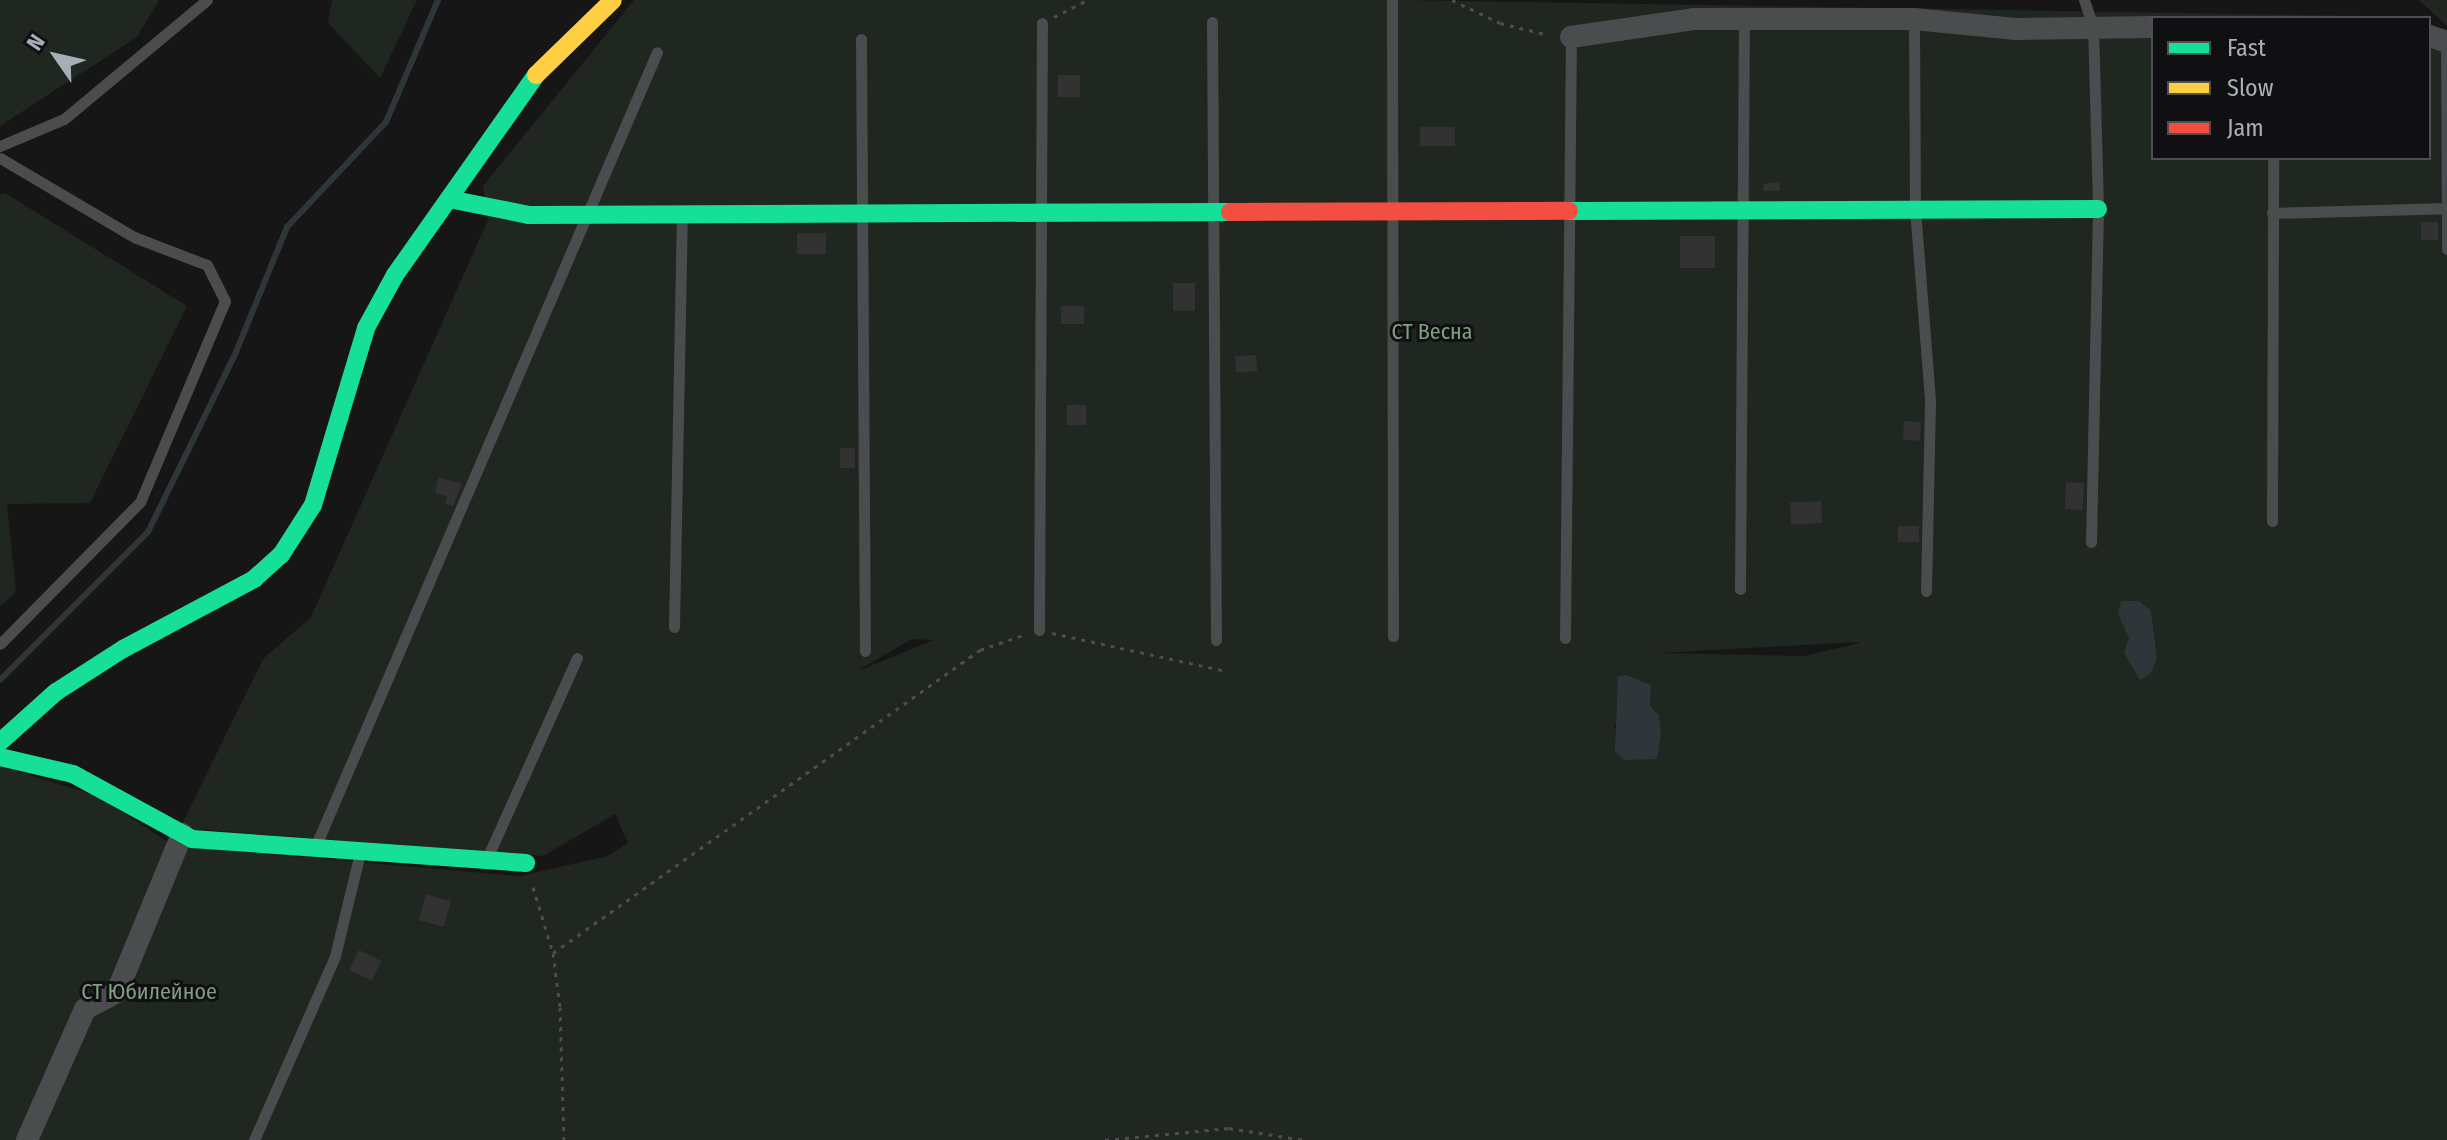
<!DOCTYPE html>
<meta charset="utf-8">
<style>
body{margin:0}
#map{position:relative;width:2447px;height:1140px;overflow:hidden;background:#161616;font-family:"Fira Sans Condensed",sans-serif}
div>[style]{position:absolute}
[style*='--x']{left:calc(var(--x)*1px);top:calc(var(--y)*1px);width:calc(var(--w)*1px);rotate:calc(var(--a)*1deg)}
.green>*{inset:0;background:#202620}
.water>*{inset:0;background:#2e363a}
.stream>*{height:6px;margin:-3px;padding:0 3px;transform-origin:3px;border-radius:3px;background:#2e363a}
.building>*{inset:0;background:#323233;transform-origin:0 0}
.path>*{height:3px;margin-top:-1.5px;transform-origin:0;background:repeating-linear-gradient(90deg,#4c4d4f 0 4px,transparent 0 10px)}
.lane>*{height:11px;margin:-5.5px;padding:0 5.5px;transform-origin:5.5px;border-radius:5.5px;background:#4a4c4e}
.street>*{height:22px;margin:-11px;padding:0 11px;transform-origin:11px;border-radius:11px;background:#4a4c4e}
.fast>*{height:18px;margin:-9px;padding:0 9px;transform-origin:9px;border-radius:9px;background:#16e098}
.slow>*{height:18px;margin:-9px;padding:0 9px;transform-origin:9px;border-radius:9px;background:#ffcf43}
.jam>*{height:18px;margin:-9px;padding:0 9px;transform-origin:9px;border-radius:9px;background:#f24e42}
span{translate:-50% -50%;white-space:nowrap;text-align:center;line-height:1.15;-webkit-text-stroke:6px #101012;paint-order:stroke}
.park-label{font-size:22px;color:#829e81}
.legend{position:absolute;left:2151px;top:16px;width:280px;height:144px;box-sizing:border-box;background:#101012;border:2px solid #4d4f53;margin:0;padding:10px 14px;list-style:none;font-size:24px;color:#a8aeb5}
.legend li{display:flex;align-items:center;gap:16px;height:40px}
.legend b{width:40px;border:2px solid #4d4f53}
.north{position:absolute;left:16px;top:16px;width:80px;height:80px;-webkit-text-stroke:6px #101012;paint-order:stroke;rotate:304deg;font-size:22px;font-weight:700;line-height:32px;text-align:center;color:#a8aeb5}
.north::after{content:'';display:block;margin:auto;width:28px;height:36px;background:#a8aeb5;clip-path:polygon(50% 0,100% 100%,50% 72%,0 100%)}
</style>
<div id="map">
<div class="green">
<i style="clip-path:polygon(0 0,159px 0,137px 37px,0 126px)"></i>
<i style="clip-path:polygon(332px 0,417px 0,380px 78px,328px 23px)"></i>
<i style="clip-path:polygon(evenodd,634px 0,1405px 0,2423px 17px,2153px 18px,2153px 158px,2429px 158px,2429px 22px,2447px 39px,2447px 1140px,0 1140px,0 766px,98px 796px,174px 846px,520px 876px,608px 856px,628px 843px,615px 814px,543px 856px,180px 828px,263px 659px,311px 617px,488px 220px,483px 186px,634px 0,912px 639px,934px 640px,860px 670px,860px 669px,912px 639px,634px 0,1859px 643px,1804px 656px,1660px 653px,1858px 642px,1859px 643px,634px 0,1651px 694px,1650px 706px,1614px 728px,1620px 713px,1651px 694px)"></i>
<i style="clip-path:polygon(2419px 0,2447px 0,2447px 26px)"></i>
<i style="clip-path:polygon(5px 193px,187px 306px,90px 503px,7px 504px,16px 592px,0 606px,0 194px)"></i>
</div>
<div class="water">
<i style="clip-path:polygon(2121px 601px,2139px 601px,2151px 611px,2157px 659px,2150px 674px,2140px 680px,2124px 653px,2129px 638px,2118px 614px)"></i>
<i style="clip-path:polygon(1626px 675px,1651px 685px,1650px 706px,1659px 716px,1661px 733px,1657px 759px,1624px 760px,1615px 751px,1618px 676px)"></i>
</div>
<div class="stream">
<i style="--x:0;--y:680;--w:209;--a:-45"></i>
<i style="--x:148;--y:532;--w:200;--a:-63.9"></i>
<i style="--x:236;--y:352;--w:135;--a:-67.8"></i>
<i style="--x:287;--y:227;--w:144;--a:-46.7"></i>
<i style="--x:386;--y:122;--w:133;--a:-66.9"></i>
</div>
<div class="building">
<i style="left:1058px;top:75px;width:22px;height:22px"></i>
<i style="left:1455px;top:127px;width:19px;height:35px;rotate:90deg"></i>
<i style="clip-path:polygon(1779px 182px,1780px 191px,1764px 191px,1763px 184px)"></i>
<i style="left:2421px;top:222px;width:17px;height:18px"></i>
<i style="left:797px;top:233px;width:29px;height:21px"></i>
<i style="left:1680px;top:236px;width:35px;height:32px"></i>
<i style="left:1173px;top:283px;width:22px;height:28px"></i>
<i style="left:1084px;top:306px;width:18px;height:23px;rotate:90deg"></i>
<i style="left:1256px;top:355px;width:16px;height:21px;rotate:86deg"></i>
<i style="left:1067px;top:405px;width:19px;height:20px"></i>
<i style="left:1904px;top:421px;width:17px;height:19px;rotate:3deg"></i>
<i style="left:840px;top:448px;width:15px;height:20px"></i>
<i style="clip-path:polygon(438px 478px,462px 483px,453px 506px,445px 504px,447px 496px,435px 493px)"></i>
<i style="left:2066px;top:482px;width:18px;height:27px;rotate:3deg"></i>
<i style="left:1821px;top:501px;width:22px;height:31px;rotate:87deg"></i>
<i style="left:1919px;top:526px;width:16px;height:21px;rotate:90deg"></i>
<i style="left:426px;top:894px;width:26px;height:27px;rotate:16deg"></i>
<i style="left:359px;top:950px;width:25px;height:22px;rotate:26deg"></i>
</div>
<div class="path">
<i style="--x:1452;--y:0;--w:53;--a:25.6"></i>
<i style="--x:1500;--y:23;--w:50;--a:13.8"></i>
<i style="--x:1054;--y:17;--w:37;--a:-27"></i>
<i style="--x:1052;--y:633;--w:179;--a:12.3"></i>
<i style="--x:533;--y:887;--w:69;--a:73.1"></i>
<i style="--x:553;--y:953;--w:54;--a:82.6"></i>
<i style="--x:560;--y:1007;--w:133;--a:88.3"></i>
<i style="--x:553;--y:953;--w:524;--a:-35.36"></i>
<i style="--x:980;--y:650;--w:49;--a:-19.2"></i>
<i style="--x:1105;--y:1140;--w:125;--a:-5.5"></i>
<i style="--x:1229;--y:1128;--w:76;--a:9.1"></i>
</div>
<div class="lane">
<i style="--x:1392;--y:0;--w:636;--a:89.91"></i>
<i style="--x:2084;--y:0;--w:28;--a:71"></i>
<i style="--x:2093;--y:26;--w:183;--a:88.4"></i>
<i style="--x:2098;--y:209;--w:333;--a:91.2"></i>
<i style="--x:1914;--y:19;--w:190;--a:89.7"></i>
<i style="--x:1915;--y:209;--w:193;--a:85.5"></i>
<i style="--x:1930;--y:401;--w:190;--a:91.2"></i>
<i style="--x:1212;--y:22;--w:618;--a:89.63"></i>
<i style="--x:861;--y:39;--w:612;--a:89.63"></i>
<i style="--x:2446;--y:41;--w:208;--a:89.7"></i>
<i style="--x:0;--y:146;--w:69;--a:-22.9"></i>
<i style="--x:64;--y:119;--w:186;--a:-39.8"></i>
<i style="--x:0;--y:158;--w:156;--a:30.5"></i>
<i style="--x:134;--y:237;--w:78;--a:21"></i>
<i style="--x:207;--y:265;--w:40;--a:63.4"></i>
<i style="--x:225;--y:301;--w:218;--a:112.9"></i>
<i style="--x:140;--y:502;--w:199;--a:134.6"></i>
<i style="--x:2272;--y:213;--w:175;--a:-1.6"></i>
<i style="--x:2272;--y:521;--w:363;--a:-89.8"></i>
<i style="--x:1740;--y:589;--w:568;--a:-89.6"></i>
<i style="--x:674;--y:627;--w:409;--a:-88.9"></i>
<i style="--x:1039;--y:630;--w:607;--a:-89.72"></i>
<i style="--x:1565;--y:638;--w:601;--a:-89.43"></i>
<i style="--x:316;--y:845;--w:863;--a:-66.73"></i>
<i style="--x:488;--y:856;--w:217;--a:-65.8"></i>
<i style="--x:254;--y:1140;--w:201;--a:-66.2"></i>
<i style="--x:335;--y:956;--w:106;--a:-76.4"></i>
</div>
<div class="street">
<i style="--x:2429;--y:36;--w:19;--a:18"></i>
<i style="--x:1571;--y:37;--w:124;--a:-8.3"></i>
<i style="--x:1694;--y:19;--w:220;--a:0"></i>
<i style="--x:1914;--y:19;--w:102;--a:5.6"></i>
<i style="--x:2016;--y:29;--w:137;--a:-0.8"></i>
<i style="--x:27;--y:1140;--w:143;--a:-66.1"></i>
<i style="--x:85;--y:1009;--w:36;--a:-28"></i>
<i style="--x:117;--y:992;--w:171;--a:-67.6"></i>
</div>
<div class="fast">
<i style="--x:449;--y:199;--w:82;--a:11.3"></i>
<i style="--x:529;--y:215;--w:701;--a:-0.25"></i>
<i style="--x:1569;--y:211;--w:529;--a:-0.22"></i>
<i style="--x:0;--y:742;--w:75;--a:-41.8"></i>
<i style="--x:56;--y:692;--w:80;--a:-32.7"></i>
<i style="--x:123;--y:649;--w:149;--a:-28.1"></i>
<i style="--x:254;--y:579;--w:36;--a:-42"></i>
<i style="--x:281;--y:555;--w:59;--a:-57.4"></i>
<i style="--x:313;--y:505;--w:185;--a:-73.3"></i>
<i style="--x:366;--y:328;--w:60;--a:-61.3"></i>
<i style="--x:395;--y:275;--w:245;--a:-54.8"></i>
<i style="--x:0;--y:757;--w:75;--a:13.1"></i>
<i style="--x:73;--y:774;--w:136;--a:28.6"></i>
<i style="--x:192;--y:839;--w:335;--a:4.1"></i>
</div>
<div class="slow">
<i style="--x:536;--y:75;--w:107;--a:-44.2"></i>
</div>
<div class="jam">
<i style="--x:1230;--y:212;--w:339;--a:-0.2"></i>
</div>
<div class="park-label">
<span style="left:1432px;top:332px">СТ Весна</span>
<span style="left:149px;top:992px">СТ Юбилейное</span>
</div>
<ul class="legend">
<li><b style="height:10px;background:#16e098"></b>Fast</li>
<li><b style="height:10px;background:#ffcf43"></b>Slow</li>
<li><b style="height:10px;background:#f24e42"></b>Jam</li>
</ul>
<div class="north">N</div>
</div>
